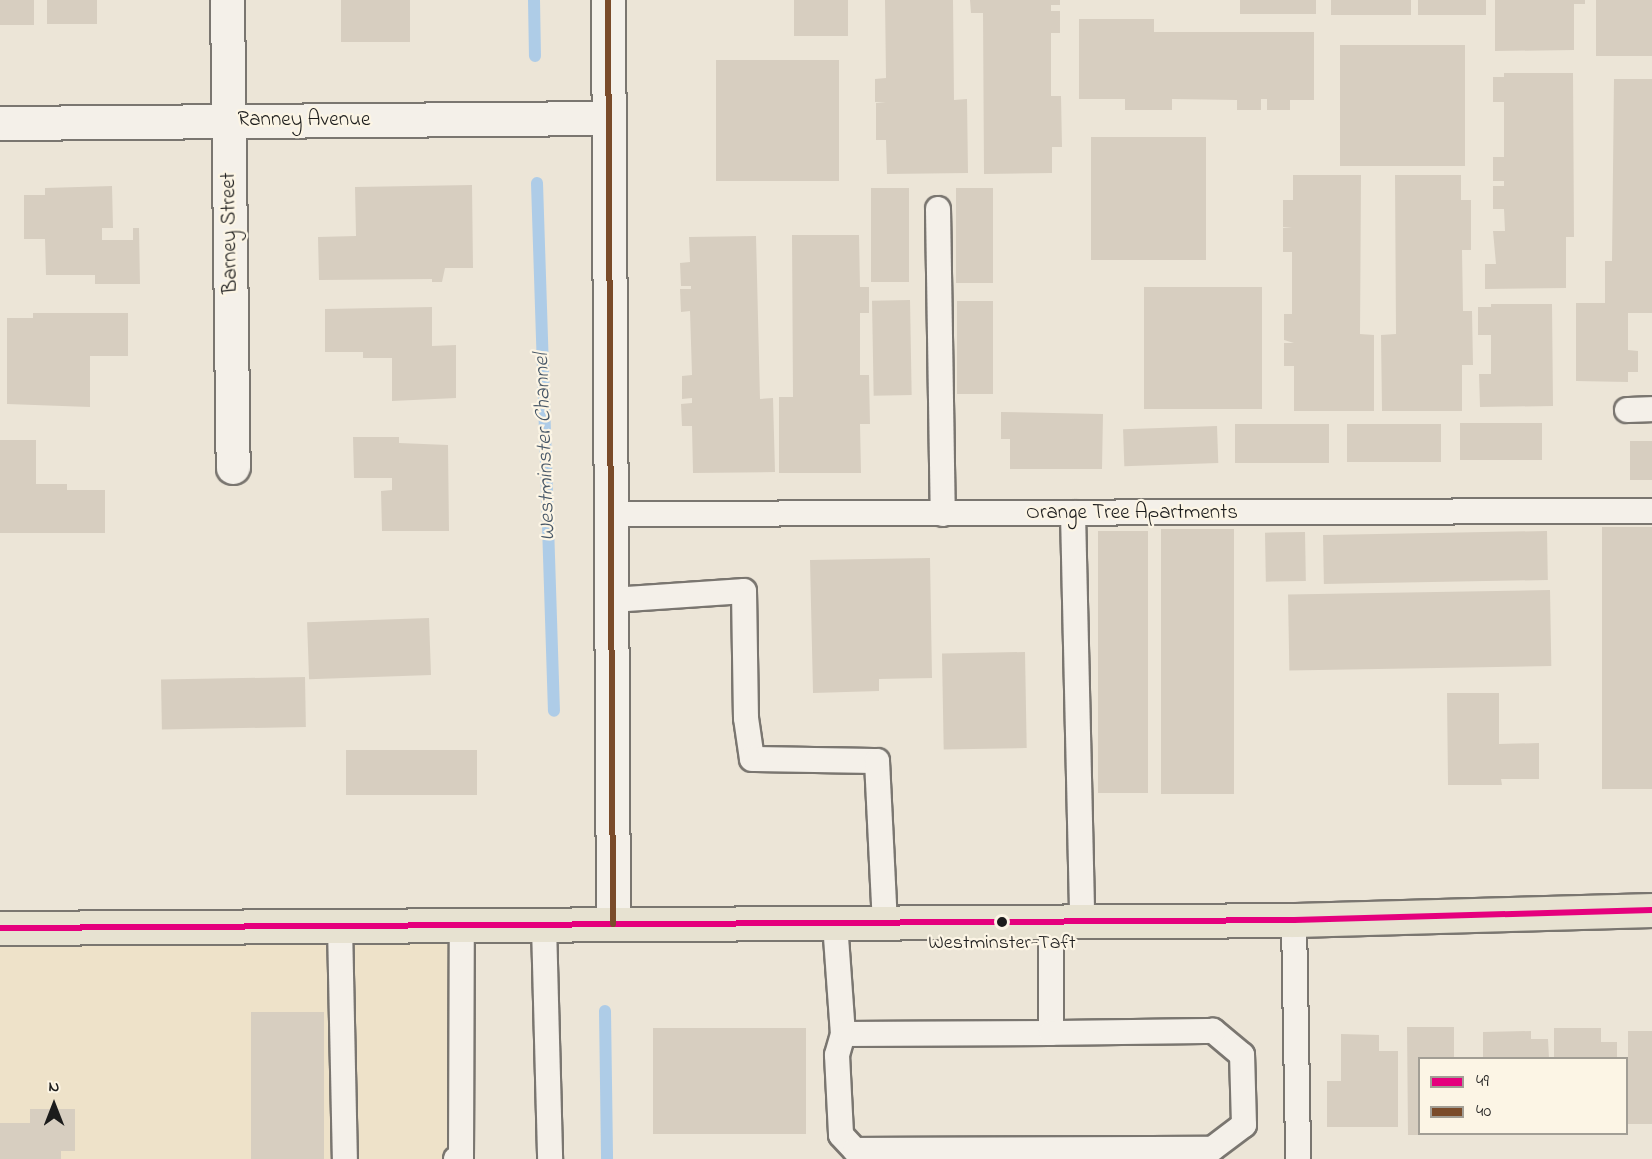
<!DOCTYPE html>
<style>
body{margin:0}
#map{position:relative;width:1652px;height:1159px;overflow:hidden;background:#ece5d7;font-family:"Indie Flower",sans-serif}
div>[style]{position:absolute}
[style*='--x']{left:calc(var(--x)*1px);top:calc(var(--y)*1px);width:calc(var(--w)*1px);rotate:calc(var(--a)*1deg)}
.built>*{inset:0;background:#eee2c9;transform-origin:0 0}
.stream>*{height:12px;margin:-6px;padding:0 6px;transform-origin:6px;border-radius:6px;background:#aecce7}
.building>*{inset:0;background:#d7cec0;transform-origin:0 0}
.roads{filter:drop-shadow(2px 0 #7a7670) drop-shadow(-2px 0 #7a7670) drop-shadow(0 2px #7a7670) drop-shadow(0 -2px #7a7670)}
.lane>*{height:24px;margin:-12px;padding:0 12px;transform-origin:12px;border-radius:12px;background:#f4f0e9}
.street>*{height:33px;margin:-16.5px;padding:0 16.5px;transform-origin:16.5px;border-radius:16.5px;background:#f4f0e9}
.secondary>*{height:33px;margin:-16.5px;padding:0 16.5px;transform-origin:16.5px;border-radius:16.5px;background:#f4f0e9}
.primary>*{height:33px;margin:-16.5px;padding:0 16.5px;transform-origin:16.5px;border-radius:16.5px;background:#e7e2d1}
.bus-1>*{height:6px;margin:-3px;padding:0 3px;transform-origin:3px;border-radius:3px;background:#e5007d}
.bus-2>*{height:6px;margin:-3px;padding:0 3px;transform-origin:3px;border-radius:3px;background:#7a4b2a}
.dots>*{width:16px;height:16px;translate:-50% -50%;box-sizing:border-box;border:3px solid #fcf5e5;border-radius:50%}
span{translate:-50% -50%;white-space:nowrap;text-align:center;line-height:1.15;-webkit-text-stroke:4.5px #fcf5e5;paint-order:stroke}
.bus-label{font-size:20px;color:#1c1c1c}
.street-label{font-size:21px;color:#1c1c1c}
.water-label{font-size:22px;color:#465666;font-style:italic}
.legend{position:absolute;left:1418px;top:1057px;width:210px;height:78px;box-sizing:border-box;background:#fcf5e5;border:2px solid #a29e95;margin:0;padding:8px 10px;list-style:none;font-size:18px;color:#1c1c1c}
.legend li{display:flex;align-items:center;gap:12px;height:30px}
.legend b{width:30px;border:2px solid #a29e95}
.north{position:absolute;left:24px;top:1075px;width:60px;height:60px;-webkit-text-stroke:4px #fcf5e5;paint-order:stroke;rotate:0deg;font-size:16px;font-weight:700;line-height:24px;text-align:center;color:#1c1c1c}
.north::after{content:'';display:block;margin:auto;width:21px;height:27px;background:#1c1c1c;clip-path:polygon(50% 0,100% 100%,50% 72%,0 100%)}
</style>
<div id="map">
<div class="built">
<i style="left:462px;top:925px;width:234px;height:462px;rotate:90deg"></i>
</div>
<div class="stream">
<i style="--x:534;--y:0;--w:56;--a:89"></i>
<i style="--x:537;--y:183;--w:528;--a:88.16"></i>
<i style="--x:605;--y:1011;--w:148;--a:89.2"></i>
</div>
<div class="building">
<i style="left:0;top:0;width:34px;height:25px"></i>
<i style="left:47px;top:0;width:50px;height:24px"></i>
<i style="left:410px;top:0;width:42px;height:69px;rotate:90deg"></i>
<i style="left:794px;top:0;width:54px;height:36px"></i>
<i style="clip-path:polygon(885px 0,953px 0,954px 100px,967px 99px,968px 173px,887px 174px,886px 140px,876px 140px,876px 103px,886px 102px,875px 102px,875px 79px,886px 78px)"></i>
<i style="clip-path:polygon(970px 0,1060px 0,1060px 5px,1051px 5px,1051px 11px,1060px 11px,1060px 33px,1051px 33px,1051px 96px,1061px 96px,1062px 147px,1052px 147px,1052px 173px,984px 174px,983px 13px,971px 13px)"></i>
<i style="left:1240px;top:0;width:76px;height:14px"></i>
<i style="left:1331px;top:0;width:80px;height:15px"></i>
<i style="left:1418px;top:0;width:68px;height:15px"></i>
<i style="clip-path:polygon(1495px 0,1585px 0,1585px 4px,1574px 4px,1574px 50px,1495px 51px)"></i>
<i style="left:1596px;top:0;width:56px;height:56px"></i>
<i style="clip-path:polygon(1079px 19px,1154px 19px,1154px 32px,1314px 32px,1314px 100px,1290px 100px,1290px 110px,1267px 110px,1267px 99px,1261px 99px,1261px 110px,1237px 110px,1237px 100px,1172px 99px,1172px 110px,1125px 110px,1125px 99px,1079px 99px)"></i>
<i style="left:1340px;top:45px;width:125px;height:121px"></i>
<i style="left:716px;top:60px;width:123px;height:121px"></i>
<i style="clip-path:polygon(1504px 73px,1573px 73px,1574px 237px,1566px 237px,1566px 288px,1485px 289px,1485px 264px,1496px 264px,1493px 231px,1505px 231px,1504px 209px,1493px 209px,1493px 186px,1504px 186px,1504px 181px,1493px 181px,1493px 157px,1504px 157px,1504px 102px,1493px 102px,1493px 77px,1504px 77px)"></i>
<i style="clip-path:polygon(1614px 79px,1652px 79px,1652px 313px,1628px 313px,1628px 350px,1638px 351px,1638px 372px,1628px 372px,1628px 382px,1576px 381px,1576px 303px,1605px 303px,1605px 261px,1612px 261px)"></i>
<i style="left:1206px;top:137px;width:123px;height:115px;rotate:90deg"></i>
<i style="clip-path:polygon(1293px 175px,1361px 175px,1360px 334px,1374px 335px,1374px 411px,1294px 411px,1294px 366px,1284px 366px,1284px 343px,1294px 343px,1284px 340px,1284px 314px,1292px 314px,1292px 252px,1283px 252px,1283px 228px,1292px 228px,1283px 227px,1283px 200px,1293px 200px)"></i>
<i style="clip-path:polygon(1395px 175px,1461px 175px,1461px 200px,1471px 200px,1471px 250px,1462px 250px,1463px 311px,1472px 311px,1473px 365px,1462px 365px,1462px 411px,1382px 411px,1381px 335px,1396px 334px)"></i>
<i style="clip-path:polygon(472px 185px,473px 268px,445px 268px,442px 282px,432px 282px,432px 279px,319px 280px,318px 237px,356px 236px,355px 187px)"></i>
<i style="clip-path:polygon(112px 186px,113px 228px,102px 228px,102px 240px,133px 240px,133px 228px,139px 228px,140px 284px,95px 284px,95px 275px,46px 275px,45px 239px,24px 239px,24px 195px,45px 195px,45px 188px)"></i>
<i style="left:871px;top:188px;width:38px;height:94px"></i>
<i style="left:956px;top:188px;width:37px;height:95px"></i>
<i style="clip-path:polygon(792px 235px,859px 235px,860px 287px,869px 287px,869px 313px,860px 313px,860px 375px,869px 375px,870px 424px,860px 424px,861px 473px,779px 473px,779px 397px,793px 397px)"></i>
<i style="clip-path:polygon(756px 236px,760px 399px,773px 398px,775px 472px,693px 473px,692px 426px,682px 426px,681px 404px,692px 403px,692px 398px,682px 399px,682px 376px,692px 375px,690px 311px,681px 312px,680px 289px,691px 289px,691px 286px,681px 286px,680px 263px,690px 262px,689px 237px)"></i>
<i style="left:1262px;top:287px;width:122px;height:118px;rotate:90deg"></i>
<i style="left:910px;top:300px;width:95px;height:38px;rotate:89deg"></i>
<i style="left:957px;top:301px;width:36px;height:93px"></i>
<i style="clip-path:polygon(1491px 304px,1552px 304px,1553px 406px,1480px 407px,1479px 374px,1491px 374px,1491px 335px,1478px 335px,1478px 307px,1491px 307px)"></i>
<i style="clip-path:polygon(432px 307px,432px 346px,456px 345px,456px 398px,392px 401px,392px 358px,363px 358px,363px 352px,325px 352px,325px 309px)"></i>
<i style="clip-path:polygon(33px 313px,128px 313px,128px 356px,90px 356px,90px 407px,7px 404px,7px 318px,33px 318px)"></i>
<i style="clip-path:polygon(1001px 412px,1103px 414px,1102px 469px,1010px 469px,1010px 439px,1001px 439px)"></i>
<i style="left:1460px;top:423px;width:82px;height:37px"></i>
<i style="left:1235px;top:424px;width:94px;height:39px"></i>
<i style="left:1347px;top:424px;width:94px;height:38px"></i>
<i style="left:1217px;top:426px;width:37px;height:94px;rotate:88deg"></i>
<i style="clip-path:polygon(353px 437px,399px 437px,399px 443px,448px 445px,449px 531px,382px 531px,381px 491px,392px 490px,392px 478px,354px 478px)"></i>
<i style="clip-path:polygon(0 440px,36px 440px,36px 484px,67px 484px,67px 490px,105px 490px,105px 533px,0 533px)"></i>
<i style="left:1630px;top:441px;width:22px;height:39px"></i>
<i style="left:1602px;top:527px;width:50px;height:262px"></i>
<i style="left:1161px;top:529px;width:73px;height:265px"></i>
<i style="left:1098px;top:531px;width:50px;height:262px"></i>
<i style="left:1547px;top:531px;width:49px;height:224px;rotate:89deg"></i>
<i style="left:1305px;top:532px;width:49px;height:40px;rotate:89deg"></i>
<i style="clip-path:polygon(930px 558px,932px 678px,879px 679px,879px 691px,813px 693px,810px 560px)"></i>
<i style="left:1550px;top:590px;width:76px;height:262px;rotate:89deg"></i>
<i style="left:429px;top:618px;width:57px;height:122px;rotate:88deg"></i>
<i style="left:1025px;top:652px;width:96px;height:83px;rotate:89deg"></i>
<i style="left:305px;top:677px;width:50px;height:144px;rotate:89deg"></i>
<i style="clip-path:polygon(1447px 693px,1499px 693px,1499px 744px,1539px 743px,1539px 779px,1501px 779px,1502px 785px,1448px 785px)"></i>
<i style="left:477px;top:750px;width:45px;height:131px;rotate:90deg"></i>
<i style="left:251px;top:1012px;width:73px;height:147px"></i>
<i style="clip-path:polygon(1407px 1027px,1454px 1027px,1454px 1058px,1420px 1058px,1420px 1135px,1408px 1135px)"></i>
<i style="left:653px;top:1028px;width:153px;height:106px"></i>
<i style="clip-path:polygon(1554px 1028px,1601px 1028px,1601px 1042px,1617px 1042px,1617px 1058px,1554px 1058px)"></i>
<i style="clip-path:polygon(1531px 1031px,1531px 1039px,1548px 1039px,1549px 1058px,1483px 1058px,1483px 1032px)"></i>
<i style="left:1652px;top:1031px;width:93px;height:24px;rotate:90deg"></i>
<i style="clip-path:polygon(1341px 1034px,1379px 1035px,1379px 1051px,1398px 1051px,1398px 1127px,1327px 1127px,1327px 1081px,1341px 1081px)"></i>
<i style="clip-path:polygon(30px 1109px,75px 1109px,75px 1151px,61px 1151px,61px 1159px,0 1159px,0 1123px,30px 1123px)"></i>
</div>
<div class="roads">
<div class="lane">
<i style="--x:938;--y:209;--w:305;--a:89.1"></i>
<i style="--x:1627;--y:410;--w:25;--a:-2"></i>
<i style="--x:1073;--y:513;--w:408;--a:88.7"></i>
<i style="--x:612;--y:514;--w:1040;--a:-0.17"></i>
<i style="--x:613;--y:600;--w:131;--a:-3.9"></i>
<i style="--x:744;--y:591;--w:127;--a:89.1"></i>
<i style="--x:746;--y:718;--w:41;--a:81.7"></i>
<i style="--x:752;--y:759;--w:125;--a:0.9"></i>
<i style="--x:877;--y:761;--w:162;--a:87.2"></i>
<i style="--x:1294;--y:920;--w:239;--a:89"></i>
<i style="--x:835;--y:923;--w:111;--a:85.9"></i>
<i style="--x:843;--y:1034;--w:208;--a:-0.3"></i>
<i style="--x:1051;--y:1033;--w:112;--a:-90"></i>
<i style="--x:544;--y:925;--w:234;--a:88.5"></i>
<i style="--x:340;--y:926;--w:233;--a:88.8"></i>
<i style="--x:843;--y:1034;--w:22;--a:106"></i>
<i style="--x:837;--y:1055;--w:80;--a:87.1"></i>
<i style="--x:841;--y:1135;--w:21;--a:47"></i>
<i style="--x:855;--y:1150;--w:357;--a:-0.2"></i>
<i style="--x:1212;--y:1149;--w:40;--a:-37"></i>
<i style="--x:1244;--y:1125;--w:70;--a:-91.6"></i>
<i style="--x:1242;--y:1055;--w:38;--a:-140"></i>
<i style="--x:1213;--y:1031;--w:162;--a:179.3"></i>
<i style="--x:456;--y:1159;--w:5;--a:0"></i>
<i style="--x:461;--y:1159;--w:234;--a:-89.8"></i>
</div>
<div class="street">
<i style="--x:227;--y:0;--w:467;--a:89.3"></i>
<i style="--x:0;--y:123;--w:609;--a:-0.47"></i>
</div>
<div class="secondary">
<i style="--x:608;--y:0;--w:924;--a:89.69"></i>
</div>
<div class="primary">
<i style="--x:0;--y:928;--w:1294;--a:-0.35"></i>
<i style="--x:1294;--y:920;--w:358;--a:-1.6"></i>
</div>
</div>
<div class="bus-1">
<i style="--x:0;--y:928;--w:1294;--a:-0.35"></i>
<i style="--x:1294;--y:920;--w:358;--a:-1.6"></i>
</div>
<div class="bus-2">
<i style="--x:608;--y:0;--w:924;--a:89.69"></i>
</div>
<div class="dots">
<i style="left:1002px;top:922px;background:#1c1c1c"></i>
</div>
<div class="bus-label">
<span style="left:1002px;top:943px">Westminster-Taft</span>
</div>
<div class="street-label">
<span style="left:304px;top:120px">Ranney Avenue</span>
<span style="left:230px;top:233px;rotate:-91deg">Barney Street</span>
<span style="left:1132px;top:513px">Orange Tree Apartments</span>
</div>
<div class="water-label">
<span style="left:546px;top:447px;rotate:-92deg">Westminster Channel</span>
</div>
<ul class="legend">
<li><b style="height:8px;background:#e5007d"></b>49</li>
<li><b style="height:8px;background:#7a4b2a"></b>40</li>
</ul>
<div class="north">N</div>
</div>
